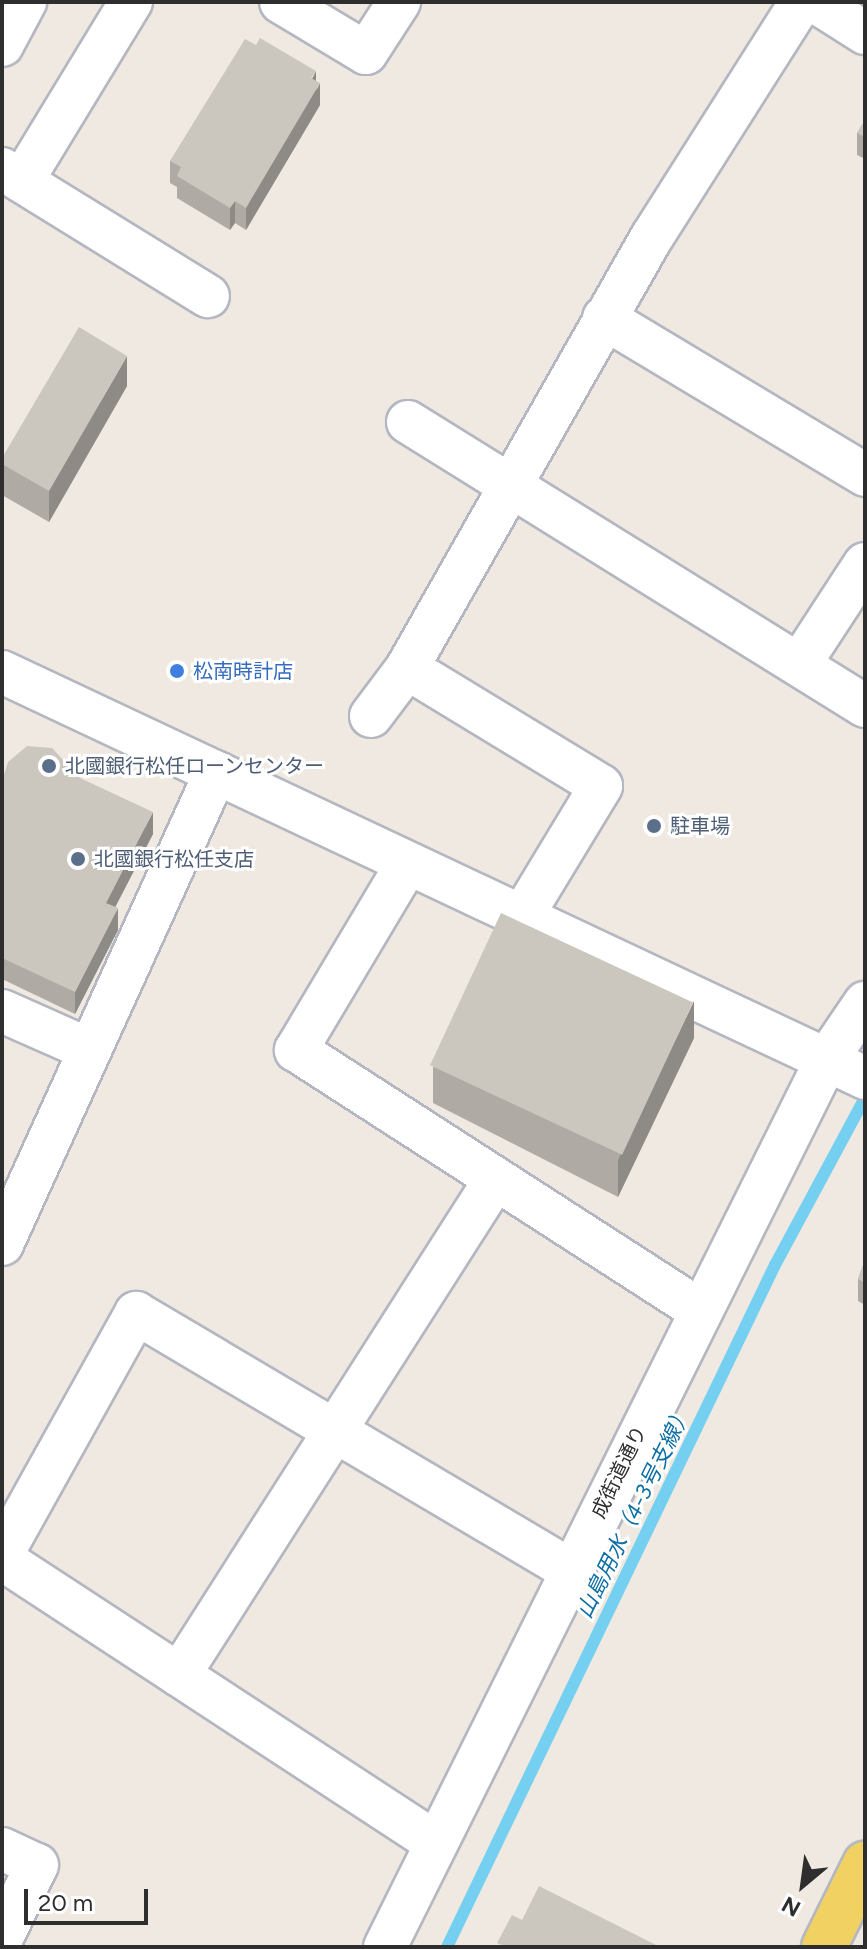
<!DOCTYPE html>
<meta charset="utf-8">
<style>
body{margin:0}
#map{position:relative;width:867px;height:1949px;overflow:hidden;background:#efe9e1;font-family:Figtree,"Noto Sans JP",sans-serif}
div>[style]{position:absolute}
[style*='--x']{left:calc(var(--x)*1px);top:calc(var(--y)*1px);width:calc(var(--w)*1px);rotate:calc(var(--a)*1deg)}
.stream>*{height:12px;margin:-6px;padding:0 6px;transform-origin:6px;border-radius:6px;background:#75cff0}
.roads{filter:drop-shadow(2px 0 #b4b7c1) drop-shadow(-2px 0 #b4b7c1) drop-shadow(0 2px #b4b7c1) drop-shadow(0 -2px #b4b7c1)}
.minor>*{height:42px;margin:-21px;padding:0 21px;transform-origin:21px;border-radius:21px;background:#fff}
.major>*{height:44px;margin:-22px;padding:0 22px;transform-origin:22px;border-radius:22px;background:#f2d163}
.wall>*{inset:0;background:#afaba4}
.shaded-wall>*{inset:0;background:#8e8b86}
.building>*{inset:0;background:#cbc7bf;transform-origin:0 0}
.dots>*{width:22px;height:22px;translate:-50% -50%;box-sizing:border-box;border:4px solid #fff;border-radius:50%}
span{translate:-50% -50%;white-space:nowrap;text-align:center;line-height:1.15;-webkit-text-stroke:6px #fff;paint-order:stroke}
.shop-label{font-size:20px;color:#366cbe}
.left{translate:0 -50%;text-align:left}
.service-label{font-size:20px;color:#4e5e75}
.street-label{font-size:20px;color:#2e2e2e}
.water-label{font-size:22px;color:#0d6fa3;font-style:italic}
.frame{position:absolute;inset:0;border:4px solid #2e2e2e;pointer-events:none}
.north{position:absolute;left:763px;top:1845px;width:80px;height:80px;-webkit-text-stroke:6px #fff;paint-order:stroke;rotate:209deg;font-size:22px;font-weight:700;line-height:32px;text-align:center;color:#2e2e2e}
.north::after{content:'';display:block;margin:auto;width:28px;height:36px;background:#2e2e2e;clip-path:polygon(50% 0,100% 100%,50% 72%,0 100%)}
.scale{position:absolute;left:24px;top:1889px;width:124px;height:36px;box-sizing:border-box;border:4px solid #2e2e2e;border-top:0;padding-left:10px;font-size:24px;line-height:28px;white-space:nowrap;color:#2e2e2e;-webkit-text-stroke:6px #fff;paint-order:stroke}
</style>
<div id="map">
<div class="stream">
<i style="--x:447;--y:1947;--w:757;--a:-64.32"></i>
<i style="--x:775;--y:1265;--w:190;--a:-61.7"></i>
</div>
<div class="roads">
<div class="minor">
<i style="--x:281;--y:2;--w:99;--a:31"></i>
<i style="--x:366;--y:53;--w:61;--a:-57.1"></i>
<i style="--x:816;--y:2;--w:58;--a:32.3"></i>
<i style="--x:2;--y:45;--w:49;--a:-61.9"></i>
<i style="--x:2;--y:169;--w:242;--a:31.7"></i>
<i style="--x:22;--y:181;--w:210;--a:-58.7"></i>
<i style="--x:604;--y:318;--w:305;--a:31"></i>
<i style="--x:408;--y:422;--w:538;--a:31.86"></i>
<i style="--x:801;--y:662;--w:117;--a:-56.9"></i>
<i style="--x:407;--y:668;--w:227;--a:31.3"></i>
<i style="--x:601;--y:786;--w:154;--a:121.2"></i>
<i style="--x:2;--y:672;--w:954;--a:25.19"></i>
<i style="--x:371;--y:716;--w:60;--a:-53.1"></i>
<i style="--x:407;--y:668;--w:496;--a:-60.4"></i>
<i style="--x:652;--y:237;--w:278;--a:-57.6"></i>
<i style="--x:407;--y:864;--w:217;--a:120.8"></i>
<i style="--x:296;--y:1050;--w:480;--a:32.8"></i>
<i style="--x:2;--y:1011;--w:96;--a:23.9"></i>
<i style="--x:2;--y:1244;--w:518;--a:-65.61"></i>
<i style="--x:2;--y:1554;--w:276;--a:-60.9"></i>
<i style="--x:136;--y:1313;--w:504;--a:30.63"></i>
<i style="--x:2;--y:1559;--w:519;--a:33.2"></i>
<i style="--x:179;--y:1675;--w:587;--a:-57.45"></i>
<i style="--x:2;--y:1849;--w:38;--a:25"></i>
<i style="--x:37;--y:1865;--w:80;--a:115.9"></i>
<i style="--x:385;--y:1947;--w:992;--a:-63.54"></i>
<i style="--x:827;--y:1059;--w:68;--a:-55.8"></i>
</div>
<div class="major">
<i style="--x:824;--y:1947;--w:93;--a:-63.7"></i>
</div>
</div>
<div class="wall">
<i style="clip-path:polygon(256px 45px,316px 81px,320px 105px,246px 230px,235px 223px,230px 230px,177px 198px,177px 187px,170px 183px,170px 161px)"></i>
<i style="clip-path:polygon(865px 120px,865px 159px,857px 155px,857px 133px)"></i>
<i style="clip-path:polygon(127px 386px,49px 522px,2px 495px,2px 458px)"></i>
<i style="clip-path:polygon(80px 778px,153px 834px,115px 907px,118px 930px,75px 1014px,2px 979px,2px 781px)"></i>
<i style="clip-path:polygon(694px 1038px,618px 1197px,433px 1103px,433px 1067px)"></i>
<i style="clip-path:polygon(865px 1260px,865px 1305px,858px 1301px,858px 1279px)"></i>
</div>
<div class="shaded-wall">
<i style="clip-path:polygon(316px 71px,316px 91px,320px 83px,320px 105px,246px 230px,246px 208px)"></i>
<i style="clip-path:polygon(235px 201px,235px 223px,230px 230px,230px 208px)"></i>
<i style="clip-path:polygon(127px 356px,127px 386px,49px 522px,49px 491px)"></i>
<i style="clip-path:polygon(153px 812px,153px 834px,106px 925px,106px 903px)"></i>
<i style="clip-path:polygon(118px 908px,118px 930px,75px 1014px,75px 992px)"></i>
<i style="clip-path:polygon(694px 1001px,694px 1038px,618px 1197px,618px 1160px)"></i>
</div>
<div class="building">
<i style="clip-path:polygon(260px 38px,316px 71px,311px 78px,320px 83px,246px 208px,235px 201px,230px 208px,177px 176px,181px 167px,170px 161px,245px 39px,256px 45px)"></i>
<i style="clip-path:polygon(865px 120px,865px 137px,857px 133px)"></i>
<i style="clip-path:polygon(79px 327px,127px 356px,49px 491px,2px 464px,2px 458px)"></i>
<i style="clip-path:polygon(27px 746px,52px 748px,80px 778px,153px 812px,106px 903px,118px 908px,75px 992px,2px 958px,2px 781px,8px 762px)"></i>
<i style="left:501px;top:913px;width:212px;height:168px;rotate:25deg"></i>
<i style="clip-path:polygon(865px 1260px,865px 1283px,858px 1279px)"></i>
<i style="clip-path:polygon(539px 1886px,660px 1947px,506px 1947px,497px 1943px,512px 1915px,522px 1920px)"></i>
</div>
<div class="dots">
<i style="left:177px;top:671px;background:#3f7fe0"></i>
<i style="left:49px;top:766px;background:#5c6f8a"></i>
<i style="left:654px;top:826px;background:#5c6f8a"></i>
<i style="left:78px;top:859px;background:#5c6f8a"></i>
</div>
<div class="shop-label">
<span class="left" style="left:193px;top:671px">松南時計店</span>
</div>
<div class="service-label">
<span class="left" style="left:65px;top:766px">北國銀行松任ローンセンター</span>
<span class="left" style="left:670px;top:826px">駐車場</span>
<span class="left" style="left:94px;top:859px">北國銀行松任支店</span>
</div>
<div class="street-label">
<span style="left:619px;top:1472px;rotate:-64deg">成街道通り</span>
</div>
<div class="water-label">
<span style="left:634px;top:1512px;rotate:-64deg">山島用水（4-3号支線）</span>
</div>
<div class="frame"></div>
<div class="north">N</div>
<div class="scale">20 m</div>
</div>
